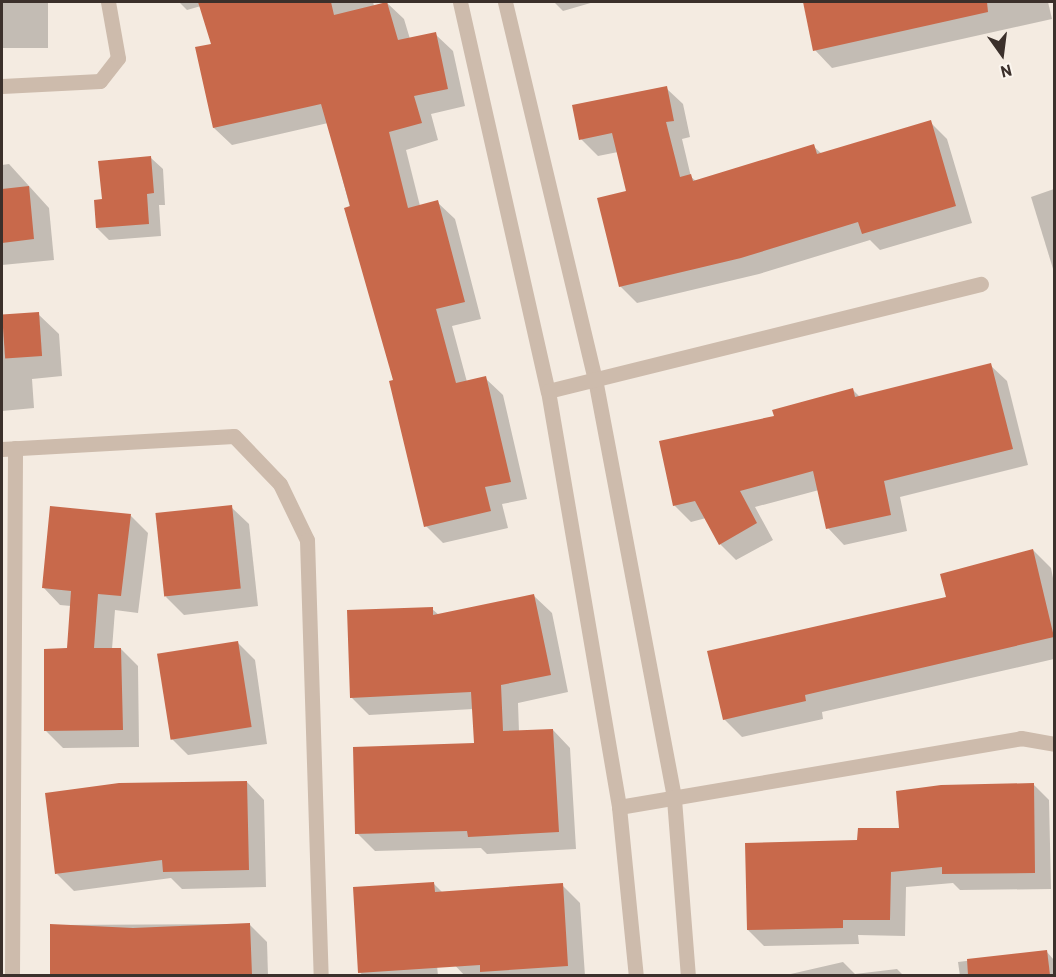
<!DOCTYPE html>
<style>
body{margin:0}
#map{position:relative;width:1056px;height:977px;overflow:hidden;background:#f4ebe1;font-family:Barlow,sans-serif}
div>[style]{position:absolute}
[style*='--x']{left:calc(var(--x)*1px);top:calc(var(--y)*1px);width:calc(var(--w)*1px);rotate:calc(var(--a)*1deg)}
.shadow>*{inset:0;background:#0003;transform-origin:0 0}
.building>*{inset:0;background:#c8694b;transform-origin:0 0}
.minor>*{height:15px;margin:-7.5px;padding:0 7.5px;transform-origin:7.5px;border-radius:7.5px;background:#cdbbac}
span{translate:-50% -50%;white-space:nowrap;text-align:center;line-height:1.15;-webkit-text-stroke:4.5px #fbf5ee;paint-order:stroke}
.frame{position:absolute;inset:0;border:3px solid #3b302b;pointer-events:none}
.north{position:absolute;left:972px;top:24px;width:60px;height:60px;-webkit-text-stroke:4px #fbf5ee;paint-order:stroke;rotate:166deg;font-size:16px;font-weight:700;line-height:24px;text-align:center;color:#3b302b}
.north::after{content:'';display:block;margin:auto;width:21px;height:27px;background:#3b302b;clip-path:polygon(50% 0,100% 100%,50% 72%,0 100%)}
</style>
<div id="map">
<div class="shadow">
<i style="left:2px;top:2px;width:46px;height:46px"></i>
<i style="clip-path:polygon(179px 2px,373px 2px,374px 6px,386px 2px,404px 19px,410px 39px,435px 34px,453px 51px,465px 106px,431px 114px,438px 140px,406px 150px,420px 206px,437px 202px,455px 219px,481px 319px,452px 326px,467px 382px,485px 378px,503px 395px,527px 499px,502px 504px,508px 528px,443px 543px,426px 526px,395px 381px,328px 123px,232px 145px,214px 128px,197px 48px,213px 45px,201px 6px,187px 10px)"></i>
<i style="clip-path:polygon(554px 2px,594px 2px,563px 11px)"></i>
<i style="clip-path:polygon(804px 2px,1048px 2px,1052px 19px,832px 68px,815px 50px)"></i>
<i style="clip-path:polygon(666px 88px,683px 104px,690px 137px,682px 139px,691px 177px,696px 181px,813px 146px,822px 154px,930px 122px,947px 139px,972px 223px,880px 250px,870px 240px,759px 274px,637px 303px,620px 286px,627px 192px,618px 152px,598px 156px,581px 139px)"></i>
<i style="clip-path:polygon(151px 158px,163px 169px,165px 205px,159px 205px,161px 236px,109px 240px,97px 228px,103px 201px)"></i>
<i style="clip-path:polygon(9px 164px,49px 208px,54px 260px,2px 265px,2px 165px)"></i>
<i style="clip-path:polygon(1054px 189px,1054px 272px,1031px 197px)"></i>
<i style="clip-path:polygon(38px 314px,59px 334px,62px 376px,32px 379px,34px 408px,2px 411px,2px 317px)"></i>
<i style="clip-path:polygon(990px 365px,1007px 381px,1028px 465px,900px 497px,907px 531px,844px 545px,828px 528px,819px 490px,755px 507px,773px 540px,736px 560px,720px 544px,706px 518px,691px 522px,674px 505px,775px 417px,852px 389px,861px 398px)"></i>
<i style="clip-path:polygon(231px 507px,249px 524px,258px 606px,184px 615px,166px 597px)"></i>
<i style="clip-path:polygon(130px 515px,148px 533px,138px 613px,115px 610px,112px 649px,121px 649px,138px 666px,139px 747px,63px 748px,46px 731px,68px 650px,71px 606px,60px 605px,43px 587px)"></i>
<i style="clip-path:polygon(1033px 550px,1051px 568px,1054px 583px,1054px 659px,822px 712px,823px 719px,742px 737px,724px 719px)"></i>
<i style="clip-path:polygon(534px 596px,552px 613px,568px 692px,518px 703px,519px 732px,553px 730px,570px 748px,576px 849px,487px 854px,481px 848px,375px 851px,357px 833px,475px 744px,473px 709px,369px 715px,351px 697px,432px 609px,439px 615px)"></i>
<i style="clip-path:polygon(238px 643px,255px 660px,267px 744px,188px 755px,170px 737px)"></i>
<i style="clip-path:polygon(247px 782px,264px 800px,266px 887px,182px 889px,171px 878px,74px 891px,57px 874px)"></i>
<i style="clip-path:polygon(1033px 784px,1049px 800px,1051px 889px,960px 890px,953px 883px,906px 887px,905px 936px,858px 935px,859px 944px,764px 946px,748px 930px,859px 842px)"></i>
<i style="clip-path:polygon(434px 884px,443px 893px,562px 885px,580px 903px,585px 976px,465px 976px,435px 944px,438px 976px,363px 976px,360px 972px)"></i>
<i style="clip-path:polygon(249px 924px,267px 942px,268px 976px,51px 976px,52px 925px)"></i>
<i style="clip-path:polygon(1046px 951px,1054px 960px,1054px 976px,960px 976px,958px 962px)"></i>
<i style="clip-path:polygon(843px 962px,855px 974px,897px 969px,904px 976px,782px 976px)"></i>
</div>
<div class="building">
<i style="clip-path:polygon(198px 2px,331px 2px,334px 15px,387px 2px,398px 40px,436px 32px,448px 89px,414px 96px,422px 123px,389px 132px,408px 208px,438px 200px,465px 302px,436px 309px,456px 383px,486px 376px,511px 482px,485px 487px,491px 511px,424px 527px,389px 381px,393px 380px,344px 208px,350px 206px,321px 104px,213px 128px,195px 47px,211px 44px)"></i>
<i style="clip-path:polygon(803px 2px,987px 2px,988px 12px,813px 51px)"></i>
<i style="clip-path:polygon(667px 86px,674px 121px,666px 122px,680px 177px,691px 174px,693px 181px,814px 144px,817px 154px,931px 120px,956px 206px,862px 234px,858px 222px,741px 258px,619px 287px,597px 198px,626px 191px,612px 133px,579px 140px,572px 105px)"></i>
<i style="clip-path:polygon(151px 156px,154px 193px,147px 194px,149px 224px,96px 228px,94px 200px,102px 199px,98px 161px)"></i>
<i style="clip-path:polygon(29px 186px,34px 239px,2px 243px,2px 189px)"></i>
<i style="left:39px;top:312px;width:44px;height:37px;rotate:86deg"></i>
<i style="clip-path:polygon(991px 363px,1013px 449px,884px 481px,891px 515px,826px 529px,813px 471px,740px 491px,757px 523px,719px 545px,695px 501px,673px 506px,659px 441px,774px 416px,772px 410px,853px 388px,855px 397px)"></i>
<i style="left:232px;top:505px;width:84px;height:77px;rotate:84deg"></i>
<i style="clip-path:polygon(50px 506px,131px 514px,121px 596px,98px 594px,94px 648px,121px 648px,123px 730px,44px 731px,44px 649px,67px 648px,71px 591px,42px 588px)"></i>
<i style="clip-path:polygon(1033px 549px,1054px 637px,805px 695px,806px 701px,723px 720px,707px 651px,946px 597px,940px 574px)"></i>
<i style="clip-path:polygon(534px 594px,551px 675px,501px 685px,503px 731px,553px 729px,559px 832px,468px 837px,467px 831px,355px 834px,353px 747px,474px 743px,471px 692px,350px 698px,347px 610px,433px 607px,433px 615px)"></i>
<i style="left:238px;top:641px;width:87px;height:82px;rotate:81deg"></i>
<i style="clip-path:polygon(247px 781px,249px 870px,163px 872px,162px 860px,55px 874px,45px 793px,119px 783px)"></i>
<i style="clip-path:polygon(1034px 783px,1035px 873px,942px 874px,942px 867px,891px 872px,890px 920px,843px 920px,843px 928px,747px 930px,745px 843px,857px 840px,858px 828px,899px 828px,896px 791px,941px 785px)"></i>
<i style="clip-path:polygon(434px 882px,435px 892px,563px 883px,568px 966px,480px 972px,480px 965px,358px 973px,353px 887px)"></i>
<i style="clip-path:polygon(250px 923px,252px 975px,50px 975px,50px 924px,133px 928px)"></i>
<i style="clip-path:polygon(1047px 950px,1050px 975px,968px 975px,967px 959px)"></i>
</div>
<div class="minor">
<i style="--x:460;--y:2;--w:399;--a:77.3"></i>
<i style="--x:548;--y:391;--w:422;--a:80.3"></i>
<i style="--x:619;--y:807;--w:170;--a:84.3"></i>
<i style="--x:505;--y:2;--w:388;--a:76.6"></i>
<i style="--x:595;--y:379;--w:427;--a:79.3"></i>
<i style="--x:674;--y:799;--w:178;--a:85.5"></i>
<i style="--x:2;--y:86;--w:98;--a:-2.9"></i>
<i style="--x:100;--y:81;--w:29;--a:-52"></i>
<i style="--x:118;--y:58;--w:57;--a:-100.1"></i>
<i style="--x:548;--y:391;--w:446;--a:-13.9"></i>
<i style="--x:2;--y:449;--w:232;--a:-3.2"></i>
<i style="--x:234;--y:436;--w:66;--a:46.2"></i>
<i style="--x:280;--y:484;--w:62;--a:64.3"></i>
<i style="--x:307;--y:540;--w:436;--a:88.2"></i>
<i style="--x:619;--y:807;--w:408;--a:-9.7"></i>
<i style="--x:1021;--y:738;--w:34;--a:10"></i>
<i style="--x:12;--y:976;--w:528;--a:-89.67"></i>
</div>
<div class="frame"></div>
<div class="north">N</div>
</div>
